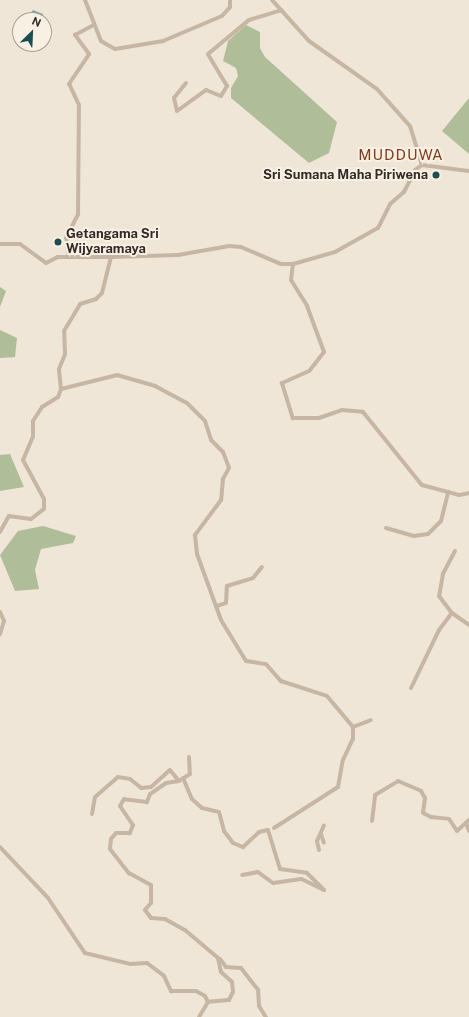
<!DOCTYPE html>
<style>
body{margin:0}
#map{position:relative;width:469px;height:1017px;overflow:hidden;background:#f0e6d7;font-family:"Public Sans",sans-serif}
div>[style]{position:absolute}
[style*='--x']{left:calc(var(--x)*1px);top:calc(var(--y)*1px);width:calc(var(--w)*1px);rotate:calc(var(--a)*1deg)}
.green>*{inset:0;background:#afbe98}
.water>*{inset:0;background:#78a7ac}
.minor>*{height:4px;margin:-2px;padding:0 2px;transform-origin:2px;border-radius:2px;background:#c7b6a4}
.dots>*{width:11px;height:11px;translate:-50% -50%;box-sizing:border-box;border:2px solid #f8f0e3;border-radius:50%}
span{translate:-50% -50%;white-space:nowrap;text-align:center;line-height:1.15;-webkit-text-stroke:4px #f8f0e3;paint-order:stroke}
.poi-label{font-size:13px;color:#332a26;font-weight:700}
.right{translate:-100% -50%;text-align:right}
.left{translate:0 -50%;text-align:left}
.quarter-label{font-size:15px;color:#7f3c21;letter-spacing:1px}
.north{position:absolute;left:12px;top:12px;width:40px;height:40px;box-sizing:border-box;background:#f8f0e3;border:1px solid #a9a197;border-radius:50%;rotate:24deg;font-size:11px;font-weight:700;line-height:16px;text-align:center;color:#332a26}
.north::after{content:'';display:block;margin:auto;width:14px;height:18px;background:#1d4c53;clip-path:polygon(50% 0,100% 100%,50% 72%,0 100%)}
</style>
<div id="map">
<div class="green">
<i style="clip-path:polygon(246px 25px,260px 32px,260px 48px,265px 57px,337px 122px,329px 153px,309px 163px,231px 98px,231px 88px,238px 76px,236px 68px,223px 61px,228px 41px)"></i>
<i style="clip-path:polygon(469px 98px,469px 154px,442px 131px)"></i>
<i style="clip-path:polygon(0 287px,6px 291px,0 307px)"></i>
<i style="clip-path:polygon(0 330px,17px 338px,15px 357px,0 358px)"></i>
<i style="clip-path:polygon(10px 454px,24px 487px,0 491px,0 455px)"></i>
<i style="clip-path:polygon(43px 526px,76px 536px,73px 543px,41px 549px,35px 570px,39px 589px,15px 591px,0 555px,18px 531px)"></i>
</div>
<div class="water">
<i style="clip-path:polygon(33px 10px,43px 14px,44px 19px,26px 20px)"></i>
</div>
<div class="minor">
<i style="--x:85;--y:0;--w:44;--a:68.7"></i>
<i style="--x:101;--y:41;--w:16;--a:30"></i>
<i style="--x:115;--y:49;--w:49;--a:-9.5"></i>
<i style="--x:163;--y:41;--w:64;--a:-23"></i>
<i style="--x:222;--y:16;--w:12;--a:-48"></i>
<i style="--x:230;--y:7;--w:7;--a:-90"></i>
<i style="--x:272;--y:0;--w:55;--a:47.9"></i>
<i style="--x:309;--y:41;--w:83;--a:35.2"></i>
<i style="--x:377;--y:89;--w:50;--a:48.3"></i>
<i style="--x:410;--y:126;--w:41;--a:72.9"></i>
<i style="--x:186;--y:83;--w:19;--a:129"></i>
<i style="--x:174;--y:98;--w:13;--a:77"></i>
<i style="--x:177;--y:111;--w:36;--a:-36"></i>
<i style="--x:206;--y:90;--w:16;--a:22"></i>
<i style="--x:221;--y:96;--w:12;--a:-59"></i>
<i style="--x:227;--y:86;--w:37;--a:-121"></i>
<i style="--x:208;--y:54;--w:53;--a:-39.7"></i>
<i style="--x:249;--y:20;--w:34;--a:-17"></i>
<i style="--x:422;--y:165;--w:47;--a:7.3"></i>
<i style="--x:0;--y:244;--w:20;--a:0"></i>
<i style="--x:20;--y:244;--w:32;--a:36"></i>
<i style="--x:46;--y:263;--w:13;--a:-27"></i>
<i style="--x:58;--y:257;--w:53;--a:0"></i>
<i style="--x:69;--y:256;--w:18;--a:-99"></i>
<i style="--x:66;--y:238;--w:27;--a:-63"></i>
<i style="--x:78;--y:214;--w:109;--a:-89.5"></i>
<i style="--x:79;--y:105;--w:23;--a:-115"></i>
<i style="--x:69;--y:84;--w:36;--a:-56"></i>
<i style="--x:89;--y:54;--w:24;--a:-126"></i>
<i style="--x:75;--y:35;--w:19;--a:-28"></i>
<i style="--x:293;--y:264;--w:16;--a:97"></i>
<i style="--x:291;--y:280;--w:31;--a:58"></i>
<i style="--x:307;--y:306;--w:49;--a:69.7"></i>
<i style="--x:324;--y:352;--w:24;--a:128"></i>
<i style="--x:309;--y:371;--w:30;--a:156"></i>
<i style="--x:282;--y:383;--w:37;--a:73"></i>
<i style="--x:293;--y:418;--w:26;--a:0"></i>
<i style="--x:319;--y:418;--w:24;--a:-19"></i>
<i style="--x:342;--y:410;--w:21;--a:5"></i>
<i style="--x:363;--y:412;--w:94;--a:51.1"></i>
<i style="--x:422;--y:485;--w:38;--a:15"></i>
<i style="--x:459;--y:495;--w:10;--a:-11"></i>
<i style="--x:61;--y:389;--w:58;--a:-14"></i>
<i style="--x:117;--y:375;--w:40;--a:16"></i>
<i style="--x:155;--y:386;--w:36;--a:28"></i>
<i style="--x:187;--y:403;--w:25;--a:45"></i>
<i style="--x:205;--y:421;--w:20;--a:72"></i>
<i style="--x:211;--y:440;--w:17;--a:45"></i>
<i style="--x:223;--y:452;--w:17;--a:69"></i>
<i style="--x:229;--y:468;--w:13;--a:119"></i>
<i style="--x:223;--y:479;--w:21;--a:95"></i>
<i style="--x:221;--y:500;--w:44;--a:126.6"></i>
<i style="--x:195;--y:535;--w:19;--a:84"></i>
<i style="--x:197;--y:554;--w:70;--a:70"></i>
<i style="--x:221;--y:620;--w:48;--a:58.6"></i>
<i style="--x:246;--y:661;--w:20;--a:9"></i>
<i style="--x:266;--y:664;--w:23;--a:49"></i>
<i style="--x:281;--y:681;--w:48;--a:18.1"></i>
<i style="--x:327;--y:696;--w:40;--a:50"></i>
<i style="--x:353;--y:727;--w:19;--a:-21"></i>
<i style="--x:386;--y:528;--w:29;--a:16"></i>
<i style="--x:414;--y:536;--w:14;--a:-8"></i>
<i style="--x:428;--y:534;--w:18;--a:-45"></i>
<i style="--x:441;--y:521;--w:30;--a:-76"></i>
<i style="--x:0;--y:532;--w:18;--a:-61"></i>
<i style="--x:9;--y:516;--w:22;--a:8"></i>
<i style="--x:31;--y:519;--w:16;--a:-38"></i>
<i style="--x:44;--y:509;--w:10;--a:-90"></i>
<i style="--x:44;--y:499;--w:44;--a:-118.3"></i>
<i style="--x:23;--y:460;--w:25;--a:-67"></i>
<i style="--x:33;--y:437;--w:16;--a:-90"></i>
<i style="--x:33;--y:421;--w:17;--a:-57"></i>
<i style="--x:42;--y:407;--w:19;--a:-32"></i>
<i style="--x:58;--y:397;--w:9;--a:-69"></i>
<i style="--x:61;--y:389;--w:20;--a:-96"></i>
<i style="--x:59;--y:369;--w:16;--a:-68"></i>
<i style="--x:65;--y:354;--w:23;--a:-92"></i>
<i style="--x:64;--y:331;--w:31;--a:-59"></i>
<i style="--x:80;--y:304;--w:17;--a:-17"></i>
<i style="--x:96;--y:299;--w:8;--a:-45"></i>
<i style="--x:102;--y:293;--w:37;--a:-76"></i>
<i style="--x:111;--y:257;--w:67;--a:-1.7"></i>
<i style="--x:178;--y:255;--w:52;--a:-10"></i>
<i style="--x:229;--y:246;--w:12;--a:5"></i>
<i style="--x:241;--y:247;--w:43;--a:23"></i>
<i style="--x:281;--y:264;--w:12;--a:0"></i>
<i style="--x:293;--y:264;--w:44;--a:-15.9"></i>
<i style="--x:335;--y:252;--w:49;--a:-29.2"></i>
<i style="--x:378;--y:228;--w:27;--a:-63"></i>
<i style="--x:390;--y:204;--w:18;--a:-41"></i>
<i style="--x:404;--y:192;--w:25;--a:-63"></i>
<i style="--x:415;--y:170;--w:9;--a:-36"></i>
<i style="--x:455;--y:551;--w:26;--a:118"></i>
<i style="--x:443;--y:574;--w:22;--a:100"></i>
<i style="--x:439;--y:596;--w:21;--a:53"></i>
<i style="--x:452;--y:613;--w:21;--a:35"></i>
<i style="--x:217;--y:606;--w:9;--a:-18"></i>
<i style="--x:226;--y:603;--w:17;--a:-87"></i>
<i style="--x:227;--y:586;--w:27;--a:-17"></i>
<i style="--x:253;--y:578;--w:14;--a:-51"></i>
<i style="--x:0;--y:612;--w:10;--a:66"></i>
<i style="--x:4;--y:621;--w:14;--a:107"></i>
<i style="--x:411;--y:688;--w:64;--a:-64.2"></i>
<i style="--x:439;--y:630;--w:21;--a:-53"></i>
<i style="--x:189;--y:757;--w:17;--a:87"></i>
<i style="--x:190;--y:774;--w:13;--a:148"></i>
<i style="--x:179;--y:781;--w:13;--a:171"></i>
<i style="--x:166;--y:783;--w:19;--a:145"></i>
<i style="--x:150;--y:794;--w:9;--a:111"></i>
<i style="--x:147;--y:802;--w:23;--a:-173"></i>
<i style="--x:124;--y:799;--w:8;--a:120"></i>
<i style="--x:120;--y:806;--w:23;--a:56"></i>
<i style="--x:133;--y:825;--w:9;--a:111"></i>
<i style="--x:130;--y:833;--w:14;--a:180"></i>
<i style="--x:116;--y:833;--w:8;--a:130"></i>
<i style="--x:111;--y:839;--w:10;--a:96"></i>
<i style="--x:110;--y:849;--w:31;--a:52"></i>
<i style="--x:129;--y:873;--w:25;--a:29"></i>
<i style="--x:151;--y:885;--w:18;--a:90"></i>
<i style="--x:151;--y:903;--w:9;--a:131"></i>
<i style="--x:145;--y:910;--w:10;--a:53"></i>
<i style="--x:151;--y:918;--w:14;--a:4"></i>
<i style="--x:165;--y:919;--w:23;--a:29"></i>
<i style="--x:185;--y:930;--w:43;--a:40.3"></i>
<i style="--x:218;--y:958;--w:14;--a:78"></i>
<i style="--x:221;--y:972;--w:15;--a:42"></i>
<i style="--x:232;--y:982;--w:10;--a:84"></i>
<i style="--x:233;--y:992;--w:9;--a:117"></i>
<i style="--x:229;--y:1000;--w:21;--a:175"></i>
<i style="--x:183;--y:778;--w:23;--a:67"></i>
<i style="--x:192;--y:799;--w:13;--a:42"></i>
<i style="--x:202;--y:808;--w:17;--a:13"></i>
<i style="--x:219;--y:812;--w:20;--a:75"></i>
<i style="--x:224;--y:831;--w:15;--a:53"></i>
<i style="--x:233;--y:843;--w:11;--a:22"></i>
<i style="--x:243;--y:847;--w:22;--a:-43"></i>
<i style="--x:259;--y:832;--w:9;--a:-13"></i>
<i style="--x:268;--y:830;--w:41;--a:72.9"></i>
<i style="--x:280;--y:869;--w:27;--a:8"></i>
<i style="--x:307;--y:873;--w:24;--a:45"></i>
<i style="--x:324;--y:890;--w:25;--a:-154"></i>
<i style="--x:301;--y:879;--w:28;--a:172"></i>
<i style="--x:273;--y:883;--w:19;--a:-144"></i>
<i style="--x:258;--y:872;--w:16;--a:169"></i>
<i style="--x:92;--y:814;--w:17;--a:-80"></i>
<i style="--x:95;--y:797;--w:30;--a:-41"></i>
<i style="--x:118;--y:777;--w:12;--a:9"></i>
<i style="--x:130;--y:779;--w:14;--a:39"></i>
<i style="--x:141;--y:788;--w:10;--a:-6"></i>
<i style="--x:151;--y:787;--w:25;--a:-42"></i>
<i style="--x:170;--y:770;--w:14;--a:51"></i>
<i style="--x:372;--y:821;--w:26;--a:-83"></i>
<i style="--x:375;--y:795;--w:27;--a:-31"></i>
<i style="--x:398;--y:781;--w:25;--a:23"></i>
<i style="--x:421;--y:791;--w:8;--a:60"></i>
<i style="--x:425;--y:798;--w:15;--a:98"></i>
<i style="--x:423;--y:813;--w:9;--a:27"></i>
<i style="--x:431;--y:817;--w:18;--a:6"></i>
<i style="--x:449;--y:819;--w:14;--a:56"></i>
<i style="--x:457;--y:831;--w:16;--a:-43"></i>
<i style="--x:466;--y:823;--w:9;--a:69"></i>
<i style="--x:274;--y:828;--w:76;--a:-32.6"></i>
<i style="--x:338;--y:787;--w:27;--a:-80"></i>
<i style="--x:343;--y:760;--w:23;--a:-65"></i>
<i style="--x:353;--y:739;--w:12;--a:-90"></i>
<i style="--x:321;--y:834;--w:9;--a:72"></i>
<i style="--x:0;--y:847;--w:70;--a:46.7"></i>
<i style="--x:48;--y:898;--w:66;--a:56.1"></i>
<i style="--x:85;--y:953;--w:46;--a:13.7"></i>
<i style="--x:130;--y:964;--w:17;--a:-3"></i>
<i style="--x:147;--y:963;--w:21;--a:37"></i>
<i style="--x:164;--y:976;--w:17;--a:65"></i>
<i style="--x:171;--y:991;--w:25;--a:0"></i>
<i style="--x:196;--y:991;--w:10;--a:29"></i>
<i style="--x:205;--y:996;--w:7;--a:63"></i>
<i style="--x:208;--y:1002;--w:17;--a:121"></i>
<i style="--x:319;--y:850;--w:9;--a:-103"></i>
<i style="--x:317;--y:841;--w:17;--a:-66"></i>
<i style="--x:220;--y:959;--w:10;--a:53"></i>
<i style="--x:226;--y:967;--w:15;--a:4"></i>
<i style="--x:241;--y:968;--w:28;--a:52"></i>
<i style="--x:258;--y:990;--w:16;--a:86"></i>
<i style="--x:259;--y:1006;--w:13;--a:58"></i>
</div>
<div class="dots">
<i style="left:436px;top:175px;background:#1d4c53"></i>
<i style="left:58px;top:242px;background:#1d4c53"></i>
</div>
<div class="poi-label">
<span class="right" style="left:428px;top:175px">Sri Sumana Maha Piriwena</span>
<span class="left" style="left:66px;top:242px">Getangama Sri<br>Wijyaramaya</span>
</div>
<div class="quarter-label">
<span style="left:401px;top:155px">MUDDUWA</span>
</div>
<div class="north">N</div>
</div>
